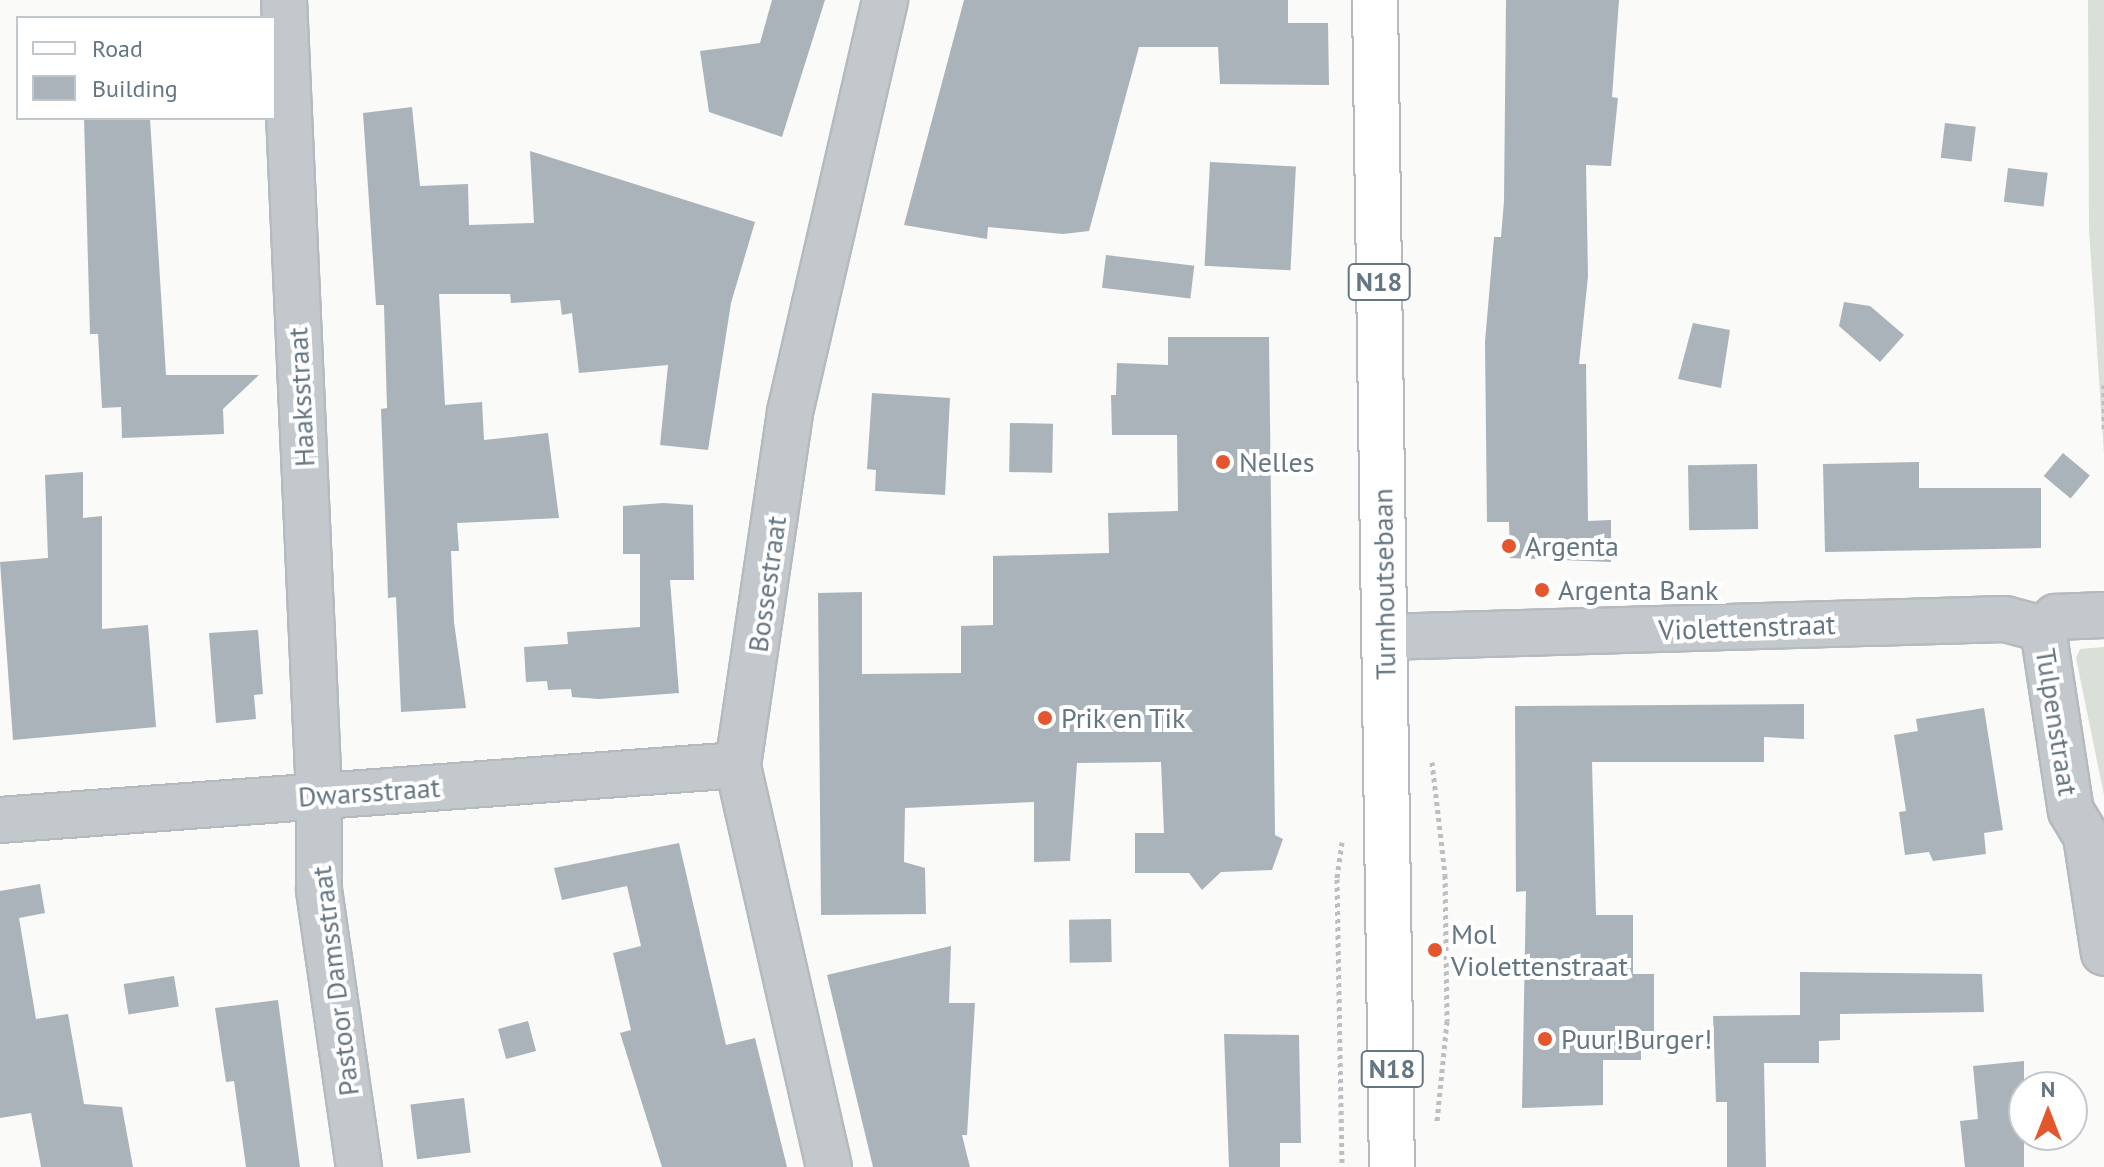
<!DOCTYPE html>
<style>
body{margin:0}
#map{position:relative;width:2104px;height:1167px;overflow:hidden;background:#fafaf8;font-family:"PT Sans",sans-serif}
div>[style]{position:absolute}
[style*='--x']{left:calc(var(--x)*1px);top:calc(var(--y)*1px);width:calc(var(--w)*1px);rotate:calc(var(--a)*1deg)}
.green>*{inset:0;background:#dadfd7}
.building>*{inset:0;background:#aab3b9;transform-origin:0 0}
.path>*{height:5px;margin-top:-2.5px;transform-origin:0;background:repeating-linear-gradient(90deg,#bbbfc2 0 4px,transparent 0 8px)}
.roads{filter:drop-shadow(2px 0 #b5babe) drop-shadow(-2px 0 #b5babe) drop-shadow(0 2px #b5babe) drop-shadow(0 -2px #b5babe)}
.street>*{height:44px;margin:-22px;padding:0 22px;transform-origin:22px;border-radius:22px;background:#c3c8cc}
.primary>*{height:44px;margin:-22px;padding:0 22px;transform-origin:22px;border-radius:22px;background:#fff}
.dots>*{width:22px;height:22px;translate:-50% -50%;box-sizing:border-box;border:4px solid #fff;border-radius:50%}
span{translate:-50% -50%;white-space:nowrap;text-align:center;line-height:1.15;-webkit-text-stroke:8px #fff;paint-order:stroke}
.shield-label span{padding:2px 6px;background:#fff;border:2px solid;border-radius:6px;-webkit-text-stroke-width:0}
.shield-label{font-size:26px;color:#657683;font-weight:700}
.street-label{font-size:28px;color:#657683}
.poi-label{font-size:28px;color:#657683}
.left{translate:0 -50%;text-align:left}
.legend{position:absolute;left:16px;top:16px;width:260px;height:104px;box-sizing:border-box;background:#fff;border:2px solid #c1c8cd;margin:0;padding:10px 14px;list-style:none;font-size:24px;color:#657683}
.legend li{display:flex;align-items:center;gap:16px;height:40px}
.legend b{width:40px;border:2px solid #c1c8cd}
.north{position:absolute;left:2008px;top:1071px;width:80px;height:80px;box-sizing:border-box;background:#fff;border:2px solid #c1c8cd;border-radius:50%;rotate:0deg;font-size:22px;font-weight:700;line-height:32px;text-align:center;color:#657683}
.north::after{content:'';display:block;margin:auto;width:28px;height:36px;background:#e4572e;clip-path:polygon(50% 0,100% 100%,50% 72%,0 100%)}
</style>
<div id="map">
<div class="green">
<i style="clip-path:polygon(2088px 0,2104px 0,2104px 454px,2089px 229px)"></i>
<i style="clip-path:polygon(2104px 647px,2104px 795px,2076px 658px,2080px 649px)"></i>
</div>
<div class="building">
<i style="clip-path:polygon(772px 0,825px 0,782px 137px,709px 112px,700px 51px,760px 43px)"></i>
<i style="clip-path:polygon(964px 0,1288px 0,1288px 23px,1328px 23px,1329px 85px,1220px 84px,1218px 47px,1139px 47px,1089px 231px,1063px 234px,988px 227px,987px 239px,904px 225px)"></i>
<i style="clip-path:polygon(1506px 0,1619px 0,1612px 97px,1618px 98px,1611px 166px,1586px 165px,1588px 276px,1579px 364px,1586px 364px,1588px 521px,1611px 520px,1611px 562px,1510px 558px,1509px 522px,1487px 522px,1485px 342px,1494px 237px,1501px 237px,1504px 201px)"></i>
<i style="clip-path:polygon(412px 107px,420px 186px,468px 184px,469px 225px,534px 223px,530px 151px,755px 222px,731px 303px,708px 450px,660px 445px,668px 365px,579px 373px,572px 313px,562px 315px,560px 300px,511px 303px,510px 294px,439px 294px,445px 405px,482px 402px,484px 440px,548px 433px,559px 518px,457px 523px,459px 551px,451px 551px,454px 622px,466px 708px,401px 712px,396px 597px,388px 598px,387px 567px,381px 409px,387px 408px,384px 305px,376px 305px,363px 113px)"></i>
<i style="clip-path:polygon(84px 118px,150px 118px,166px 375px,259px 375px,223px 409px,224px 434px,122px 438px,121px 407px,102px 408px,98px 334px,90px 334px)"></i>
<i style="left:1945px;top:123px;width:31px;height:35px;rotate:7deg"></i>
<i style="left:1210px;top:162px;width:86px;height:104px;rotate:3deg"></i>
<i style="left:2008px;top:168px;width:40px;height:34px;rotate:7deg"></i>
<i style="left:1106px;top:255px;width:89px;height:33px;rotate:7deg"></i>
<i style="clip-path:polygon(1844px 302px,1870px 306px,1904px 335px,1880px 362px,1839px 326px)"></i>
<i style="clip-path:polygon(1693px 323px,1730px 330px,1721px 388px,1678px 379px)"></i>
<i style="clip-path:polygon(1168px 337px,1269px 337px,1275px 835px,1283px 839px,1272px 870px,1221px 872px,1202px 890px,1189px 873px,1135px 873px,1135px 833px,1164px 833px,1161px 762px,1077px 763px,1070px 861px,1034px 862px,1034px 802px,905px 808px,904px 862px,925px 868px,926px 914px,821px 915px,818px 593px,862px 592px,862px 674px,961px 673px,961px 626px,993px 625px,993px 556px,1109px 553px,1108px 513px,1178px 511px,1177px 435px,1112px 435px,1111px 395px,1116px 395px,1117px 363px,1168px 365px)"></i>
<i style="clip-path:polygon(872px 393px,950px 398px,945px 495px,875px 491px,876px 470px,867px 469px)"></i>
<i style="left:1010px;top:423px;width:43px;height:49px;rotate:1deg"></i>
<i style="left:2063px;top:453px;width:35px;height:30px;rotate:40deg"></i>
<i style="clip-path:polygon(1919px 462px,1919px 488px,2041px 488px,2041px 548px,1825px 552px,1823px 464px)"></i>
<i style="left:1757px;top:464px;width:65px;height:69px;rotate:89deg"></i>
<i style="clip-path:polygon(83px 472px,83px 518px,102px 516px,102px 629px,148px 625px,156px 727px,13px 740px,0 562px,48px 558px,45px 475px)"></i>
<i style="clip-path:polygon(663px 503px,693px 505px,694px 580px,670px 580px,679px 693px,599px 699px,572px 697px,571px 689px,548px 690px,547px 681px,526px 682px,524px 647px,568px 644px,567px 632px,640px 627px,640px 554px,623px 554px,623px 506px)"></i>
<i style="clip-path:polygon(258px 630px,263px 694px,254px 695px,256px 719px,216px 723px,209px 633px)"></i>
<i style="clip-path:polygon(1804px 704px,1804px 739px,1764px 737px,1764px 762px,1592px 762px,1596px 915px,1633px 915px,1633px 974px,1654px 974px,1654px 1045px,1641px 1045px,1641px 1060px,1603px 1060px,1603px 1105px,1522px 1108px,1526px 891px,1516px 892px,1515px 706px)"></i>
<i style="clip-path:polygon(1984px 708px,2003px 830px,1984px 833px,1986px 854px,1933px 861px,1929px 852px,1905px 855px,1899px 812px,1906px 811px,1894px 735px,1918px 731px,1916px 719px)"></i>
<i style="clip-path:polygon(679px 843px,726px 1045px,755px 1038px,787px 1167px,662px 1167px,620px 1033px,631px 1030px,613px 953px,641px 946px,627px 886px,562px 900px,554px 868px)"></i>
<i style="clip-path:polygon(40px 884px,45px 913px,19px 918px,36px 1019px,68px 1014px,84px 1104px,122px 1107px,133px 1167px,41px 1167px,31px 1113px,0 1118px,0 891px)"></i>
<i style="left:1111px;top:919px;width:43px;height:42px;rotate:89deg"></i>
<i style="clip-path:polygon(951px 946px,949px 1003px,975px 1003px,967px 1135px,962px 1135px,970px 1167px,873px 1167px,827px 975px)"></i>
<i style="clip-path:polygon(1800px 972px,1982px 974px,1984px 1012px,1840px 1014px,1840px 1040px,1819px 1041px,1819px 1063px,1764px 1063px,1766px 1167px,1727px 1167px,1727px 1102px,1716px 1102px,1713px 1016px,1800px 1015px)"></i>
<i style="left:174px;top:976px;width:31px;height:51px;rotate:81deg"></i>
<i style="clip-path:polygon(278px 1000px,300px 1167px,246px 1167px,234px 1081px,226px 1082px,215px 1008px)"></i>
<i style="left:528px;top:1021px;width:31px;height:31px;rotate:75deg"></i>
<i style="clip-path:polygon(1224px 1034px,1299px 1035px,1301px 1143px,1280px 1143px,1280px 1167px,1229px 1167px)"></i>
<i style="clip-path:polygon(2024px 1061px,2024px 1167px,1965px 1167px,1960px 1121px,1978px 1119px,1973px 1066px)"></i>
<i style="left:464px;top:1098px;width:55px;height:54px;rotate:83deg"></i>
</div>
<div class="path">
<i style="--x:2104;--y:385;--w:44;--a:90"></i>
<i style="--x:1432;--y:762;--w:114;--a:83.4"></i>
<i style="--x:1445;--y:875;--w:146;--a:89.2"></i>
<i style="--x:1447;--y:1021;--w:101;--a:95.7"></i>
<i style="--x:1342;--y:842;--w:37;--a:98"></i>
<i style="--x:1337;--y:879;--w:288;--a:89"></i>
</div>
<div class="roads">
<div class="street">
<i style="--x:284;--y:0;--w:796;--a:87.48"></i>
<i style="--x:319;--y:795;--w:95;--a:90"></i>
<i style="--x:319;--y:890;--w:280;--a:81.8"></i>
<i style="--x:2043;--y:629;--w:184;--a:81.3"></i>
<i style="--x:2071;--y:811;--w:29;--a:59"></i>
<i style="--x:2086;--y:836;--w:118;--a:81.3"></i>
<i style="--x:2043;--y:629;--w:18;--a:-43"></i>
<i style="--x:2056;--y:617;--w:48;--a:-2.4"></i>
<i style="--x:1384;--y:637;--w:621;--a:-1.66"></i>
<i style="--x:2005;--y:619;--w:39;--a:15"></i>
<i style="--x:0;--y:820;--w:740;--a:-4.26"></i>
<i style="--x:829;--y:1167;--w:412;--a:-102.8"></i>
<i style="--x:738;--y:765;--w:357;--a:-81.6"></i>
<i style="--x:790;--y:412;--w:423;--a:-77"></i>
</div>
<div class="primary">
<i style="--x:1375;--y:0;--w:1167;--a:89.17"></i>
</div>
</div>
<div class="dots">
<i style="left:1223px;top:462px;background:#e4572e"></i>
<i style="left:1509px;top:546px;background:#e4572e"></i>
<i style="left:1542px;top:590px;background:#e4572e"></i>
<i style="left:1045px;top:718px;background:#e4572e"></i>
<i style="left:1435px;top:950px;background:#e4572e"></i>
<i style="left:1545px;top:1039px;background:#e4572e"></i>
</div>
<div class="shield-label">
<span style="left:1379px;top:282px">N18</span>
<span style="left:1392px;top:1069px">N18</span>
</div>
<div class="street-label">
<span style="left:301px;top:397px;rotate:-93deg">Haaksstraat</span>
<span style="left:767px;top:584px;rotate:-82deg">Bossestraat</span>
<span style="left:1384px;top:584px;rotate:-91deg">Turnhoutsebaan</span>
<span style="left:1747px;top:627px;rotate:-2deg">Violettenstraat</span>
<span style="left:2057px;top:722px;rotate:81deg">Tulpenstraat</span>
<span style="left:369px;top:792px;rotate:-4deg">Dwarsstraat</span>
<span style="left:335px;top:981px;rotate:-97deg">Pastoor Damsstraat</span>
</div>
<div class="poi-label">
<span class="left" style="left:1239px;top:462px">Nelles</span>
<span class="left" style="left:1525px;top:546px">Argenta</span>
<span class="left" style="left:1558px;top:590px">Argenta Bank</span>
<span class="left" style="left:1061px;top:718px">Prik en Tik</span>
<span class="left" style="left:1451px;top:950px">Mol<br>Violettenstraat</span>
<span class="left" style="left:1561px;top:1039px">Puur!Burger!</span>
</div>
<ul class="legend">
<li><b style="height:10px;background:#fff"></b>Road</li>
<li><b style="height:22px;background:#aab3b9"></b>Building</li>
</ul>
<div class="north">N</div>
</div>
